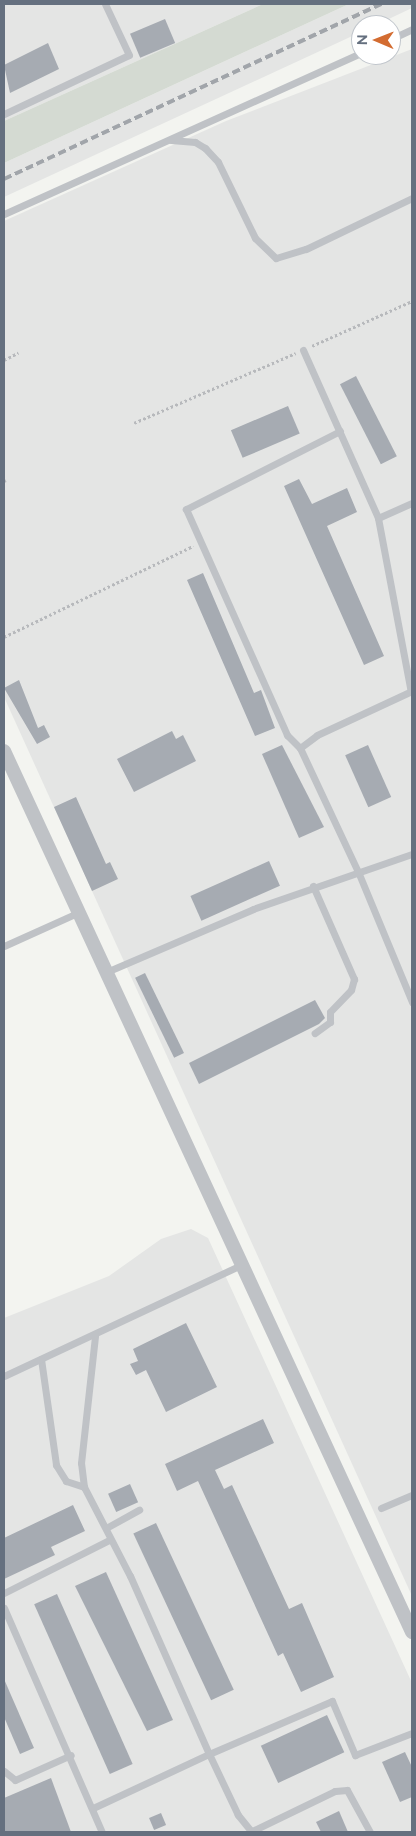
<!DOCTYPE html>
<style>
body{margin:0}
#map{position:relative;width:416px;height:1836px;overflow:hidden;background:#f3f4f0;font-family:Raleway,sans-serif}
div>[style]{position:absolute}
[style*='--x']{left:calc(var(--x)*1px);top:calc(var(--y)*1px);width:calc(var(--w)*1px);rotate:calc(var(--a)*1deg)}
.built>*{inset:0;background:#e4e5e4}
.green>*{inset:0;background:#d4dad2}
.building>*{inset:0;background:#a6abb2;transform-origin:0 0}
.path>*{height:2.5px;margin-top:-1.25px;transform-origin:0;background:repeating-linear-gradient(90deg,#b7b9bc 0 2.5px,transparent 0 5px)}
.lane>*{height:7px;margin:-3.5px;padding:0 3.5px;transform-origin:3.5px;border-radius:3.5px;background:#bfc2c6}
.street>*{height:14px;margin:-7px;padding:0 7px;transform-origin:7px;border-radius:7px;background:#bfc2c6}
.rail>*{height:4px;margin-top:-2px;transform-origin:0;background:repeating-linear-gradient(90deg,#a1a5aa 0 8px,transparent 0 12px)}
span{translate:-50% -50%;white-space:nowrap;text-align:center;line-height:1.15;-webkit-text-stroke:5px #fff;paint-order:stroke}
.frame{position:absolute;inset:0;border:5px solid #65707f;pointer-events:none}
.north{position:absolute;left:351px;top:15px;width:50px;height:50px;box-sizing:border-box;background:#fff;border:1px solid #c1c6cc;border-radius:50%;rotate:271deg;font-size:14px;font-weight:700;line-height:20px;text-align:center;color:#65707f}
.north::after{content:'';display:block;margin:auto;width:18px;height:22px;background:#d36c31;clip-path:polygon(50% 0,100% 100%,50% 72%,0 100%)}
</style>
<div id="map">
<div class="built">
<i style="clip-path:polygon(4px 4px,263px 4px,4px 121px)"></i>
<i style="clip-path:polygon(349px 4px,412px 4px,412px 8px,376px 25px,361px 25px,361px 32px,4px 197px,4px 163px)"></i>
<i style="clip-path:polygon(412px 49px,412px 1596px,4px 697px,4px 221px,226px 121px)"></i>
<i style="clip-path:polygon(191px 1229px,208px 1238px,412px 1683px,412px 1832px,4px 1832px,4px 1318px,109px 1276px,161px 1239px)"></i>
</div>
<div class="green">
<i style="clip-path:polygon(263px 4px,349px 4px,4px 163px,4px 121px)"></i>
</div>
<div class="building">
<i style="left:165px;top:19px;width:26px;height:38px;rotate:67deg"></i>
<i style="clip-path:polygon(48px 43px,59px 69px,10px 93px,4px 65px)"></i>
<i style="left:356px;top:376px;width:90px;height:18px;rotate:63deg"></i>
<i style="left:288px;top:406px;width:30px;height:62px;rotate:67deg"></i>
<i style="clip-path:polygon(299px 479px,312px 504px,347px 488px,357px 512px,327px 526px,384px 656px,364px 665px,284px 486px)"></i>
<i style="clip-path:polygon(203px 573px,254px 693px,261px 690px,275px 728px,255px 736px,187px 580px)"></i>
<i style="clip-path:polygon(19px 680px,38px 728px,44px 725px,50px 737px,37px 744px,4px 688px)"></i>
<i style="clip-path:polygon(172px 731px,176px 739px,183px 735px,196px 761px,134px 792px,117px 759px)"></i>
<i style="clip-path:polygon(282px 745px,324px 827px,299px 838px,262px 754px)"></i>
<i style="left:368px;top:745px;width:57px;height:25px;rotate:66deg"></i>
<i style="clip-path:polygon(76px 797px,106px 864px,110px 862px,118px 879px,92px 891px,54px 807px)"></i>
<i style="left:269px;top:861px;width:27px;height:86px;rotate:66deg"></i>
<i style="left:145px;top:973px;width:89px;height:11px;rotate:64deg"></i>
<i style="clip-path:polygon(315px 1000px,325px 1018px,319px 1024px,199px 1084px,189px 1063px)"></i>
<i style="clip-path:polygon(186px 1323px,217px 1387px,166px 1412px,146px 1370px,136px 1375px,130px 1364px,138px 1361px,133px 1349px)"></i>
<i style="clip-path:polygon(263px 1419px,274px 1443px,215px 1470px,224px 1489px,232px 1485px,289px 1609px,302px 1603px,334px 1677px,301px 1692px,283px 1653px,278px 1656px,198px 1481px,177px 1491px,165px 1464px)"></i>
<i style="left:130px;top:1484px;width:20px;height:24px;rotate:66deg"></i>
<i style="clip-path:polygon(73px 1505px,85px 1531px,51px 1547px,55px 1555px,4px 1579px,4px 1538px)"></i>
<i style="left:156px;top:1523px;width:184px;height:25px;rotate:65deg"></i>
<i style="clip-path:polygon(106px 1572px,173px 1720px,147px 1731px,75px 1586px)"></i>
<i style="left:57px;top:1594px;width:186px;height:25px;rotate:66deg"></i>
<i style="clip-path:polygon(4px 1679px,34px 1748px,20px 1754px,4px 1717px)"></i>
<i style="left:327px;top:1715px;width:41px;height:73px;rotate:65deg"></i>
<i style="clip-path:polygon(405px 1752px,412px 1767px,412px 1797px,400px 1802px,382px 1762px)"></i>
<i style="clip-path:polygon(51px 1778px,71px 1832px,4px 1832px,4px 1798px)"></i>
<i style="clip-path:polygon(339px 1811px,348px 1832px,321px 1832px,316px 1822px)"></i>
<i style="left:161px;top:1813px;width:13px;height:13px;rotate:67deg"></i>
</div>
<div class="path">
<i style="--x:312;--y:346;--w:110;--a:-24.2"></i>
<i style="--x:4;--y:360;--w:16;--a:-27"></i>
<i style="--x:134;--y:423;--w:176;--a:-23.4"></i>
<i style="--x:4;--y:481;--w:2;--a:-27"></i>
<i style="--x:4;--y:637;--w:210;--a:-25.7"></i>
</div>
<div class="lane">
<i style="--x:391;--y:39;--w:23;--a:-25"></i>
<i style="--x:4;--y:114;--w:138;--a:-25.3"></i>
<i style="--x:129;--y:55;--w:56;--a:-115.2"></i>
<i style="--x:171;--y:140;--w:24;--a:5"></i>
<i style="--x:195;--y:142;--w:12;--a:31"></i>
<i style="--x:205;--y:148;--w:19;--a:47"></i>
<i style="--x:218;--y:162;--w:85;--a:64"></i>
<i style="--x:255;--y:238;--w:29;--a:44"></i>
<i style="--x:276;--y:258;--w:31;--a:-17"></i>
<i style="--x:306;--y:249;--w:118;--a:-25.7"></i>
<i style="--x:4;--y:214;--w:392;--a:-24.3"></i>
<i style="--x:303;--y:350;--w:184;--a:65.9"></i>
<i style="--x:378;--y:518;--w:177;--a:79.3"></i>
<i style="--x:340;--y:431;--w:173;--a:153.1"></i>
<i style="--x:186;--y:509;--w:248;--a:65.9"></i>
<i style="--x:287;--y:735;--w:18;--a:45"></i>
<i style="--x:300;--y:748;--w:139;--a:64.9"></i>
<i style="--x:359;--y:874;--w:139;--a:67.5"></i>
<i style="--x:378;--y:518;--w:37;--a:-24"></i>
<i style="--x:300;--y:748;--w:21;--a:-37"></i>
<i style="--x:317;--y:735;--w:105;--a:-24.9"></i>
<i style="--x:313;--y:886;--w:102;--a:66.2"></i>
<i style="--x:354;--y:979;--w:11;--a:105"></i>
<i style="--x:351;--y:990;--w:30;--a:134"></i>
<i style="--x:330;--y:1012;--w:10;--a:90"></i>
<i style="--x:330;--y:1022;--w:19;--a:144"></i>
<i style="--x:4;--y:946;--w:80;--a:-24.3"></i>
<i style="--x:104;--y:973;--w:162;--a:-23.2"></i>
<i style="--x:253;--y:909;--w:168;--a:-19.1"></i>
<i style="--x:41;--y:1359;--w:107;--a:81.9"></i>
<i style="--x:56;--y:1465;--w:19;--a:58"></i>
<i style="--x:66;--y:1481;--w:19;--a:18"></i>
<i style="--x:4;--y:1376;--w:262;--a:-25.1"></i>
<i style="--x:381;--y:1508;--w:34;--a:-23"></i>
<i style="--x:106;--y:1528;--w:38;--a:-29"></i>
<i style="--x:4;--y:1593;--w:118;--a:-26.8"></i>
<i style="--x:4;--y:1608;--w:244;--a:66.4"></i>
<i style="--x:4;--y:1771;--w:14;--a:39"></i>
<i style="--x:15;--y:1780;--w:61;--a:-24.1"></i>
<i style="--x:93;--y:1808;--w:128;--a:-25"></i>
<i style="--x:209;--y:1754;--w:195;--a:-113.9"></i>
<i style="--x:130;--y:1576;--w:100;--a:-117.3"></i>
<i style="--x:84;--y:1487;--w:24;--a:-97"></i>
<i style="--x:81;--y:1463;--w:128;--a:-83.7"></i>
<i style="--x:251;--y:1831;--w:21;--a:-129"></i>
<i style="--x:238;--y:1815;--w:68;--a:-115.4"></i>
<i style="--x:209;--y:1754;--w:134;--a:-23.3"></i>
<i style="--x:332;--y:1701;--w:59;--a:66.9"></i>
<i style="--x:355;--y:1755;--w:61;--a:-21.1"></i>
<i style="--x:250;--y:1832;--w:94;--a:-25.8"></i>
<i style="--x:335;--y:1791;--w:12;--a:-5"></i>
<i style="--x:347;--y:1790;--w:48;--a:61.3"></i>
</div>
<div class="street">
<i style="--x:4;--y:751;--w:971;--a:65.15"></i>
</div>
<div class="rail">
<i style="--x:4;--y:179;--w:416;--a:-24.9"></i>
</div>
<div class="frame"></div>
<div class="north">N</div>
</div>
